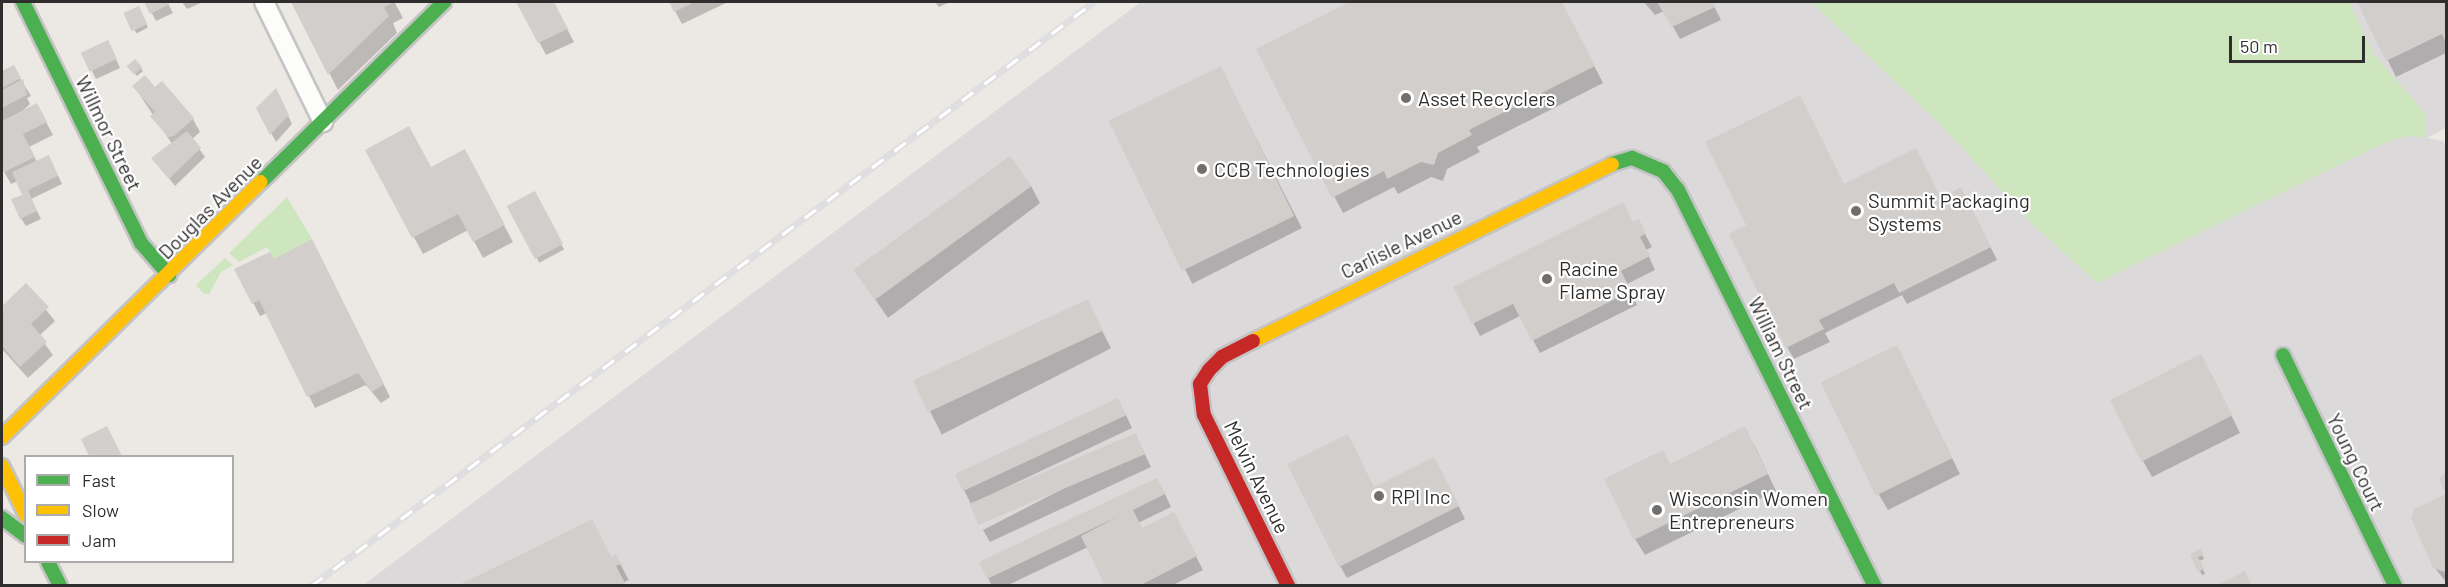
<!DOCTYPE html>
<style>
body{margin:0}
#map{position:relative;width:2448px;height:587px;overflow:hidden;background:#ece8e4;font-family:Barlow,sans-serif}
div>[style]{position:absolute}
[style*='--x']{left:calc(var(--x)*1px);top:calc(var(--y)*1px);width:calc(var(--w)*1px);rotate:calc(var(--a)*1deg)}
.industrial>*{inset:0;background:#dcd9db}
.green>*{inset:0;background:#cee6be}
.shadow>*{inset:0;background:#0003;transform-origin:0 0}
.building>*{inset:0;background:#d1cecb;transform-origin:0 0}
.roads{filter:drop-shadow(2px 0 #c5c4c5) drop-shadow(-2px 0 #c5c4c5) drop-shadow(0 2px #c5c4c5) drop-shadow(0 -2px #c5c4c5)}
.street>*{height:18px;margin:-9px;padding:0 9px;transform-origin:9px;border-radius:9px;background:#fcfcfb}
.fast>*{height:14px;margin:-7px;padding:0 7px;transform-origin:7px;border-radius:7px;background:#4caf50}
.slow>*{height:14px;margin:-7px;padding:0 7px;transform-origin:7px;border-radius:7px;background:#ffc107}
.jam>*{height:14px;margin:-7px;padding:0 7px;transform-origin:7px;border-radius:7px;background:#c62828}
.rail>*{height:7px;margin-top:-3.5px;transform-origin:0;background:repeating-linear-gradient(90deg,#fff 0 14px,#dfdfe1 0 28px);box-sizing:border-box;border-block:2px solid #dfdfe1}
.dots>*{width:16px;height:16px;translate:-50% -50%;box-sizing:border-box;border:3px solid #fff;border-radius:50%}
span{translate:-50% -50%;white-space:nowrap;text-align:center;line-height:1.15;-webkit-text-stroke:4.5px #fff;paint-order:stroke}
.poi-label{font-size:20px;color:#2e2e2e}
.left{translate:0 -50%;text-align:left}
.street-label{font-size:20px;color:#2e2e2e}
.frame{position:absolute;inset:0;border:3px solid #2e2e2e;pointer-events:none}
.legend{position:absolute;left:24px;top:455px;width:210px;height:108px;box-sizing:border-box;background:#fff;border:2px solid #ababab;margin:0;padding:8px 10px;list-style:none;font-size:18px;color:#2e2e2e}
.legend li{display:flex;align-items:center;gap:12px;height:30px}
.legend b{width:30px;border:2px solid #ababab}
.scale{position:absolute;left:2229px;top:36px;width:136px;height:27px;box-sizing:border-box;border:3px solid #2e2e2e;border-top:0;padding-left:8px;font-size:18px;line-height:21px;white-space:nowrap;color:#2e2e2e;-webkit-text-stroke:4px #fff;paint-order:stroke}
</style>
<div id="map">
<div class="industrial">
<i style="clip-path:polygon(1141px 2px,2446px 2px,2446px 128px,2427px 138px,2443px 141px,2446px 147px,2446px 585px,362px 586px)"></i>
</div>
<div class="green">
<i style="clip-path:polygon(1811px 2px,2349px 2px,2374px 55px,2426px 114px,2426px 138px,2408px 136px,2384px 143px,2097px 283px,2030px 222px,1940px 124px)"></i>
<i style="clip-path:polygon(287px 197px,312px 239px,274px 259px,267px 247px,239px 262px,229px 253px)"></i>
<i style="clip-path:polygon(225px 258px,233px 265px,221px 272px,209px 294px,204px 294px,196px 285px)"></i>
</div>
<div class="shadow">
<i style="clip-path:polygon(146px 2px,167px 2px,173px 13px,156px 21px)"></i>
<i style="clip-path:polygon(182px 2px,203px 2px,187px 9px)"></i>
<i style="clip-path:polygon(293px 2px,398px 2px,395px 3px,403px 18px,393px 23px,397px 33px,338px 90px)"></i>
<i style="clip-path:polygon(518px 2px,553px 2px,574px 42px,546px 55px)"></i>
<i style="clip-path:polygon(670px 2px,728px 2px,682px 24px)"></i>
<i style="clip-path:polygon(935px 2px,950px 2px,939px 7px)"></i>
<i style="clip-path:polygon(1353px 2px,1561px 2px,1603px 83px,1477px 147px,1480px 152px,1447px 169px,1443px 181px,1431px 177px,1398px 194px,1394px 187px,1343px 213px,1258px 50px)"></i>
<i style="clip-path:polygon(1644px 2px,1712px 2px,1721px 20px,1680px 39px,1664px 11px,1655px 15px)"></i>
<i style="clip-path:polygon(2359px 2px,2446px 2px,2446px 53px,2396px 77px)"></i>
<i style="left:138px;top:8px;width:22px;height:13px;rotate:63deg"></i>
<i style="clip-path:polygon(112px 50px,120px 68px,96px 79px,92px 71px)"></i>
<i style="clip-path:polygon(13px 67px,31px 96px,27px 98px,30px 104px,19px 114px,44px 118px,53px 135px,29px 147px,37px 162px,53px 165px,62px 184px,31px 199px,41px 219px,26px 226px,21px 218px,24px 195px,18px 181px,11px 184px,2px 168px,2px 73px)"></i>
<i style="clip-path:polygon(140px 67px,143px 71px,137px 76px,131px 70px)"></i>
<i style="left:1227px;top:81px;width:165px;height:123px;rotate:63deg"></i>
<i style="clip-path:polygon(162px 83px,193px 119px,200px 132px,192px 139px,205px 157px,175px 186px,153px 158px,172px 144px,134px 86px,155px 90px)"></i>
<i style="clip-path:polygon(280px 98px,292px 124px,276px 142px,258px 108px)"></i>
<i style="clip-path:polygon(367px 150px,431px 169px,473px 168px,513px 242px,483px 258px,468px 230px,423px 254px)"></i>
<i style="clip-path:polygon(1031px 186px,1040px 203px,888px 318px,857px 273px)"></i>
<i style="clip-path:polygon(1844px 186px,1968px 202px,1997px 260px,1907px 304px,1902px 295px,1825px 333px,1830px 342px,1794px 359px,1787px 347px)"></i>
<i style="left:534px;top:193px;width:64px;height:28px;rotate:62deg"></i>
<i style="clip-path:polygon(1638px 221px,1652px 247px,1646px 250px,1655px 270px,1627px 284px,1637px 305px,1540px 353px,1520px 316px,1480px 336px,1455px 288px)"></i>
<i style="clip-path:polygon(319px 254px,390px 397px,381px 403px,366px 385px,315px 408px,267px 313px,260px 316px,236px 270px)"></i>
<i style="clip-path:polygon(26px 285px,55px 321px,39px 336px,53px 355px,28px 378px,2px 349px,2px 308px)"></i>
<i style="left:1087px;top:301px;width:53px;height:190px;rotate:63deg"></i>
<i style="clip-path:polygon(1905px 363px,1960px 474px,1888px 510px,1878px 493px)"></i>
<i style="clip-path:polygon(2210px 372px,2240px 433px,2152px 477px,2143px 461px)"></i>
<i style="clip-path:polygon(1125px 413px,1132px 428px,971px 504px,957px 476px)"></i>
<i style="clip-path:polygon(1754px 444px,1776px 491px,1645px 555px,1635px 539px,1670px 466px)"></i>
<i style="clip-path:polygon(1142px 448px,1151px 467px,990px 542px,983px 530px)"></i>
<i style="clip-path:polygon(1441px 471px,1465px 519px,1347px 578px,1340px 566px,1374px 488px)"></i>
<i style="clip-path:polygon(1164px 492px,1171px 507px,1138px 523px,1142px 530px,1181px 527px,1203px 570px,1171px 586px,1107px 586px,1088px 547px,1006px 586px,992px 586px,988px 578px)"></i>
<i style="clip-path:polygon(2446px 496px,2446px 582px,2434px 567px,2415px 510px)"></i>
<i style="clip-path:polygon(2200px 550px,2204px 559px,2199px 561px,2205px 574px,2202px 575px,2192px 554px)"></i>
<i style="left:616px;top:556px;width:27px;height:5px;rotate:62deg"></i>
</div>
<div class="building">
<i style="clip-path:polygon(144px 2px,168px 2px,170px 4px,150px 14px)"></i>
<i style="clip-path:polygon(291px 2px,395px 2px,384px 7px,389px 16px,328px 75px)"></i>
<i style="clip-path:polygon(516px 2px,554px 2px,568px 29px,538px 43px)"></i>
<i style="clip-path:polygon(669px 2px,695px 2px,674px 12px)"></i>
<i style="clip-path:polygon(1349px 2px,1562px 2px,1595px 66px,1469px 130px,1472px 135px,1438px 153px,1434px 165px,1421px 162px,1387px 179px,1384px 171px,1332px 198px,1256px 49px)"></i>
<i style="clip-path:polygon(1657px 2px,1713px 2px,1715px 7px,1672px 27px)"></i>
<i style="clip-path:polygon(2357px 2px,2446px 2px,2446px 43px,2442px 34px,2386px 61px)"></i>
<i style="left:139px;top:6px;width:20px;height:17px;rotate:66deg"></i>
<i style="left:108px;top:40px;width:21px;height:30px;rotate:65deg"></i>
<i style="left:135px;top:59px;width:11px;height:11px;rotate:49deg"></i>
<i style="clip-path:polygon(14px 65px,21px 78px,2px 88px,2px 71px)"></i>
<i style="left:1221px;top:66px;width:167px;height:125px;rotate:64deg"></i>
<i style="clip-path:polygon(145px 75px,155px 87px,162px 81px,194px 118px,174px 136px,168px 137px,150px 116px,155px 112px,132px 86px)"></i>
<i style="clip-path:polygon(23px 79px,27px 95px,2px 108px,2px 90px)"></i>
<i style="clip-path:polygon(276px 88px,289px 115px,270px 135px,256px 108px)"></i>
<i style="clip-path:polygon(1800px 95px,1844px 184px,1916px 148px,1941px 198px,1961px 187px,1991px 247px,1899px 293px,1894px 283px,1819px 320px,1824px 329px,1786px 348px,1729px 234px,1746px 225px,1705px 142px)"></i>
<i style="clip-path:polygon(37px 103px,47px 122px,23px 134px,35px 157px,2px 173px,2px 121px)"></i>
<i style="clip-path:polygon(409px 126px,431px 167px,465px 149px,505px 225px,473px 242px,458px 214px,412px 238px,365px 150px)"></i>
<i style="clip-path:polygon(187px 131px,201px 148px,169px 179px,151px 158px)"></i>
<i style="clip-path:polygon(49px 155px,58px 176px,28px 190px,37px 211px,20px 219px,11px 199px,22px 195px,12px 172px)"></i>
<i style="left:1010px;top:156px;width:37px;height:194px;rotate:54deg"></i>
<i style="left:535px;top:191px;width:60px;height:32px;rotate:62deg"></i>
<i style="clip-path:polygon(1623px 202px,1633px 222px,1639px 219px,1646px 233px,1640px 237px,1650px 256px,1621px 271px,1631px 291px,1532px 341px,1513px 304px,1472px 324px,1453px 287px)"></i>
<i style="clip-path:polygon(312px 239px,384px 384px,372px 392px,358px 373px,307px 397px,259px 300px,252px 304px,234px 269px,270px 252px,274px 259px)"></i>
<i style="clip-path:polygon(26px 283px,49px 307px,31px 324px,47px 342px,20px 367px,2px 346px,2px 306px)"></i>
<i style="left:1088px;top:299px;width:35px;height:193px;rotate:65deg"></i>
<i style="left:1897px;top:345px;width:126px;height:85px;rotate:64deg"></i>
<i style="left:2201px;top:354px;width:69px;height:102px;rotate:63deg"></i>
<i style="left:1118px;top:398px;width:19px;height:180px;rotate:65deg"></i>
<i style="clip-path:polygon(107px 426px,122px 456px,89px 456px,81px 439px)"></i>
<i style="clip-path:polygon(1745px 426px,1768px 474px,1634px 540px,1604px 479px,1663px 450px,1670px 464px)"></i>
<i style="left:1136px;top:433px;width:23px;height:181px;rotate:67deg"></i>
<i style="clip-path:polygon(1348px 434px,1374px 487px,1434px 457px,1459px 506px,1339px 567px,1287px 464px)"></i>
<i style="clip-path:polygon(2446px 472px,2446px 572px,2445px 572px,2433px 568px,2411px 518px,2414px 509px,2446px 494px,2439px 479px)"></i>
<i style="clip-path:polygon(1157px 478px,1165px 494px,1133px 510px,1142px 528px,1174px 512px,1197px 556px,1139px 586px,1105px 586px,1081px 536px,1119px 516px,987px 579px,979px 562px)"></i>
<i style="clip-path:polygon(592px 519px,611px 557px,616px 554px,621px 564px,616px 566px,626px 586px,457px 586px)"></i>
<i style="clip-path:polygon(2201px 548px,2204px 555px,2198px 557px,2204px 569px,2198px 572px,2190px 554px)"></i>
<i style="clip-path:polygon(2245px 571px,2252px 586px,2216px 586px)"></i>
</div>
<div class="roads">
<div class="street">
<i style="--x:264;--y:2;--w:134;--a:63.8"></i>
</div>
<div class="fast">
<i style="--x:23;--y:2;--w:268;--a:63.9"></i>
<i style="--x:141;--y:243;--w:43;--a:48.8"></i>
<i style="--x:1612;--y:164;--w:21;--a:-17"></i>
<i style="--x:1632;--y:158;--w:34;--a:23"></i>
<i style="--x:1663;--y:171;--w:24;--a:52"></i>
<i style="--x:1678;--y:190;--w:442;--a:63.6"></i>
<i style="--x:261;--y:182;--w:257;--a:-44.5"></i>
<i style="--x:2283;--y:355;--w:257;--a:64.1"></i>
<i style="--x:2;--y:518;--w:30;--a:37"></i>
<i style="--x:48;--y:562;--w:27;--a:63"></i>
</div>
<div class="slow">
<i style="--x:1253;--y:341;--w:400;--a:-26.2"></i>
<i style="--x:2;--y:437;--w:363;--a:-44.6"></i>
<i style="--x:2;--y:466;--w:55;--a:63.9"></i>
</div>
<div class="jam">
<i style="--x:1253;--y:341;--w:35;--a:153"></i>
<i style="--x:1222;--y:357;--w:18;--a:135"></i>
<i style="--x:1209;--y:370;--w:17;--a:123"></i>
<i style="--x:1200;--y:384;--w:31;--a:83"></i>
<i style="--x:1204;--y:415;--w:191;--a:63.8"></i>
</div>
</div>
<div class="rail">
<i style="--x:311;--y:586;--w:977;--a:-36.72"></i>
</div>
<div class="dots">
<i style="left:1406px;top:98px;background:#706f6e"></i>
<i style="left:1202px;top:169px;background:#706f6e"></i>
<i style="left:1856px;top:211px;background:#706f6e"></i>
<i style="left:1547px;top:279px;background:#706f6e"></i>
<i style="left:1379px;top:496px;background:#706f6e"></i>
<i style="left:1657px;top:510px;background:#706f6e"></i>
</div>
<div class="poi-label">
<span class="left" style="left:1418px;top:98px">Asset Recyclers</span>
<span class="left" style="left:1214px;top:169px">CCB Technologies</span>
<span class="left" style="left:1868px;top:212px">Summit Packaging<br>Systems</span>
<span class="left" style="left:1559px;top:280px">Racine<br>Flame Spray</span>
<span class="left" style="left:1391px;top:496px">RPI Inc</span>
<span class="left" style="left:1669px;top:510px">Wisconsin Women<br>Entrepreneurs</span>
</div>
<div class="street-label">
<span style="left:109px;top:133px;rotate:64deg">Willmor Street</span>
<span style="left:210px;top:207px;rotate:-45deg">Douglas Avenue</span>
<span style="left:1401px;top:244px;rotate:-26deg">Carlisle Avenue</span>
<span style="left:1781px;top:353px;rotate:64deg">William Street</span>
<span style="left:2356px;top:462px;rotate:64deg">Young Court</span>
<span style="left:1257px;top:477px;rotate:64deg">Melvin Avenue</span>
</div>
<div class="frame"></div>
<ul class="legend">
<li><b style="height:8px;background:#4caf50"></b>Fast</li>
<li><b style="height:8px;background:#ffc107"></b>Slow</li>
<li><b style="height:8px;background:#c62828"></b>Jam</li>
</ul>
<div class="scale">50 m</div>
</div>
